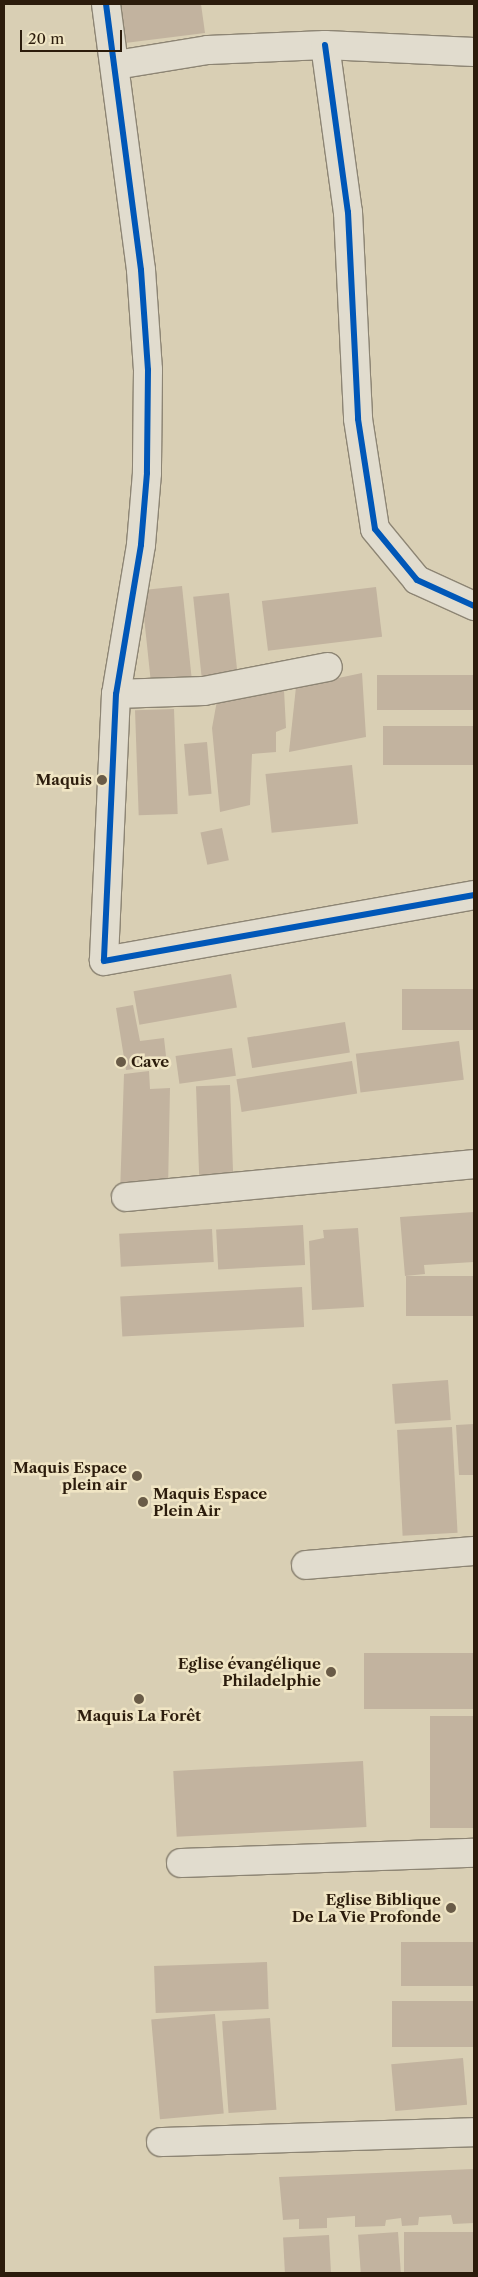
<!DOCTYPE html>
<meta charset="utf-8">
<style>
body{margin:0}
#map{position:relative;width:478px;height:2277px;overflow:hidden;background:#d9cfb4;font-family:"Libre Caslon Text",serif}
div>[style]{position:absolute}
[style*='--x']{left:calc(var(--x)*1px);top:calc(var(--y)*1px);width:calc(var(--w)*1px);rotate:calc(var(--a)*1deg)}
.building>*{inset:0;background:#c2b39f;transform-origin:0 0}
.roads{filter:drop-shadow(1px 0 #8d8574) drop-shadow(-1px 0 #8d8574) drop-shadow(0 1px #8d8574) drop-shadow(0 -1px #8d8574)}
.minor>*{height:28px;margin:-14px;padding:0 14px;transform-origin:14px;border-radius:14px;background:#e1dcce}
.cycleway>*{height:6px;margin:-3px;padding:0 3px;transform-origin:3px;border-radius:3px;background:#0057b8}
.dots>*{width:14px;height:14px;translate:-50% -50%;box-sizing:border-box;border:2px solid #f0e5c4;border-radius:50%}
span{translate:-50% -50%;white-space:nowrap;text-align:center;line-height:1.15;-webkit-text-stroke:5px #f0e5c4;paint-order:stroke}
.poi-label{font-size:15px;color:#2c1c0c;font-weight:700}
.right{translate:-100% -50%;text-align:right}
.left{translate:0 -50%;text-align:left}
.frame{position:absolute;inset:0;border:5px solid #2c1c0c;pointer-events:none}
.scale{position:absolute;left:20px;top:30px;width:102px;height:22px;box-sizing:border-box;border:2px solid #2c1c0c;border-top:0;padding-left:6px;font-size:15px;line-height:18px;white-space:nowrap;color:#2c1c0c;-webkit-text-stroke:4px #f0e5c4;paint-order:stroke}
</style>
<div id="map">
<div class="building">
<i style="clip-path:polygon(120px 4px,201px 4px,205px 33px,125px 43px)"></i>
<i style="left:182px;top:586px;width:99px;height:41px;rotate:84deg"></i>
<i style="left:376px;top:587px;width:50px;height:115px;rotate:83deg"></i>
<i style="left:229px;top:593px;width:85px;height:36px;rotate:84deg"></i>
<i style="clip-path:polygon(362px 673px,366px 737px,289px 752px,296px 687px)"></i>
<i style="left:474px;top:675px;width:35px;height:97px;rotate:90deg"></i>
<i style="clip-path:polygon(284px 690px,286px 728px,276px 732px,276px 752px,252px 754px,250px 805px,220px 812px,212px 728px,218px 695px)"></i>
<i style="left:174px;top:709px;width:105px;height:39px;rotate:88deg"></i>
<i style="left:474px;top:726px;width:39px;height:91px;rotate:90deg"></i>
<i style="left:207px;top:742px;width:52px;height:23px;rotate:85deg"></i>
<i style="left:352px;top:765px;width:59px;height:87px;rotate:84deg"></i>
<i style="left:222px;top:828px;width:33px;height:22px;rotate:78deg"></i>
<i style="left:231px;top:974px;width:34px;height:99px;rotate:80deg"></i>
<i style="left:474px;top:989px;width:41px;height:72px;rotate:90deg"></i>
<i style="clip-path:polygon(133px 1005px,140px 1041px,164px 1038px,167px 1065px,126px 1070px,116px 1008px)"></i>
<i style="left:345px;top:1022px;width:31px;height:99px;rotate:81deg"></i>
<i style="left:459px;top:1041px;width:39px;height:104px;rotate:83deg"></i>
<i style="left:232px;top:1048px;width:28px;height:57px;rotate:82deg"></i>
<i style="left:352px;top:1061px;width:33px;height:117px;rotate:81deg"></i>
<i style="clip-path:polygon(149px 1071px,150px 1089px,170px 1088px,168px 1189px,120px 1194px,124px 1074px)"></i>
<i style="left:230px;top:1085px;width:92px;height:34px;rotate:88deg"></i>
<i style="clip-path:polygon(474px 1212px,474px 1262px,424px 1265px,425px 1274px,405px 1276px,400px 1217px)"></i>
<i style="left:303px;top:1225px;width:40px;height:87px;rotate:87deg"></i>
<i style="clip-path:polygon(358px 1228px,364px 1307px,312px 1310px,309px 1241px,324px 1238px,323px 1230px)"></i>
<i style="left:212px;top:1229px;width:33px;height:93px;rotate:87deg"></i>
<i style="left:474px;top:1276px;width:40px;height:68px;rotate:90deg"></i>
<i style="left:302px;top:1287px;width:40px;height:182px;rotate:87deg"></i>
<i style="left:448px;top:1380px;width:40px;height:56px;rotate:86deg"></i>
<i style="clip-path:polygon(474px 1424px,474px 1475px,459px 1475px,456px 1425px)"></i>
<i style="left:452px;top:1427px;width:106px;height:55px;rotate:87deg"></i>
<i style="left:474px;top:1653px;width:56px;height:110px;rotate:90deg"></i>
<i style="left:474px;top:1716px;width:112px;height:44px;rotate:90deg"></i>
<i style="left:363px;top:1761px;width:66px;height:190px;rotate:87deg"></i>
<i style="left:474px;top:1942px;width:44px;height:73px;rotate:90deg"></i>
<i style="left:267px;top:1962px;width:47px;height:113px;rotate:88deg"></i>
<i style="left:474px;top:2001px;width:46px;height:82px;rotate:90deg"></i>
<i style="left:215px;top:2014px;width:100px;height:64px;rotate:85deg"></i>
<i style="left:270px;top:2018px;width:92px;height:48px;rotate:86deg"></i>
<i style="left:463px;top:2058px;width:47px;height:72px;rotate:85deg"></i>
<i style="clip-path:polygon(474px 2169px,474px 2223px,453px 2224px,451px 2215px,419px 2217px,418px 2225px,402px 2226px,401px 2218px,386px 2220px,385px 2226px,355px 2227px,355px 2216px,327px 2218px,327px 2228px,299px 2229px,299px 2219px,283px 2220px,279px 2177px)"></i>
<i style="left:398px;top:2232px;width:41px;height:40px;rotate:86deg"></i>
<i style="left:474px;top:2232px;width:41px;height:70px;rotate:90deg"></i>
<i style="left:329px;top:2235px;width:38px;height:46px;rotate:87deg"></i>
</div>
<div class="roads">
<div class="minor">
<i style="--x:106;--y:4;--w:268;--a:82.5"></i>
<i style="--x:141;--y:270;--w:100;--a:86"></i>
<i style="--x:148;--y:370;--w:103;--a:90.6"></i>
<i style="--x:147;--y:473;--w:72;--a:94.8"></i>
<i style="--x:141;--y:545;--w:151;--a:99.5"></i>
<i style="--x:116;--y:694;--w:267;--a:92.6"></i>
<i style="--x:104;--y:961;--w:376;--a:-10.1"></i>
<i style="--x:325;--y:45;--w:169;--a:82.2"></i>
<i style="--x:348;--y:212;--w:207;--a:87.2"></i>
<i style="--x:358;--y:419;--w:111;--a:81.2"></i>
<i style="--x:375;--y:529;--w:66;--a:50.5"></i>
<i style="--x:417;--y:580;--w:63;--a:24.5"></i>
<i style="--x:116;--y:65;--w:93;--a:-9.3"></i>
<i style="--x:208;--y:50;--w:117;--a:-2.4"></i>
<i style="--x:325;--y:45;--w:149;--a:2.7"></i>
<i style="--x:116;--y:694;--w:88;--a:-2"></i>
<i style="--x:204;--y:691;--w:126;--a:-11"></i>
<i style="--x:126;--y:1197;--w:350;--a:-5.4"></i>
<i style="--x:306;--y:1565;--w:169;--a:-4.8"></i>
<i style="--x:181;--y:1863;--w:293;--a:-2"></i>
<i style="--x:161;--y:2142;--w:313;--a:-1.8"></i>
</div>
</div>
<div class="cycleway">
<i style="--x:106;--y:4;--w:268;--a:82.5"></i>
<i style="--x:141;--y:270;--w:100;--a:86"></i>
<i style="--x:148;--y:370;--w:103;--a:90.6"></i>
<i style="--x:147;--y:473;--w:72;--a:94.8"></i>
<i style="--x:141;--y:545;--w:151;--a:99.5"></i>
<i style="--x:116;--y:694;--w:267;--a:92.6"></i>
<i style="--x:104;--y:961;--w:376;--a:-10.1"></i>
<i style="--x:325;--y:45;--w:169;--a:82.2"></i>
<i style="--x:348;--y:212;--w:207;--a:87.2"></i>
<i style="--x:358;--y:419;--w:111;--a:81.2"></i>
<i style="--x:375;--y:529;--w:66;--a:50.5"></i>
<i style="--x:417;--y:580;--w:63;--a:24.5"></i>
</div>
<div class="dots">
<i style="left:102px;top:780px;background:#695b47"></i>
<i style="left:121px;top:1062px;background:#695b47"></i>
<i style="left:137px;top:1476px;background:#695b47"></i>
<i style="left:143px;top:1502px;background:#695b47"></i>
<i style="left:331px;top:1672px;background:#695b47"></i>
<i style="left:139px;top:1699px;background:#695b47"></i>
<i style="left:451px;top:1908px;background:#695b47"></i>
</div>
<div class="poi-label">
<span class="right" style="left:92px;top:780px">Maquis</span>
<span class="left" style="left:131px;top:1062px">Cave</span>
<span class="right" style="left:127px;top:1476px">Maquis Espace<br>plein air</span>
<span class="left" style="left:153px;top:1502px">Maquis Espace<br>Plein Air</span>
<span class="right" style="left:321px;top:1672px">Eglise évangélique<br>Philadelphie</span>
<span style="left:139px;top:1716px">Maquis La Forêt</span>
<span class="right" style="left:441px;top:1908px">Eglise Biblique<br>De La Vie Profonde</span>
</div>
<div class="frame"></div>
<div class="scale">20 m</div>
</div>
